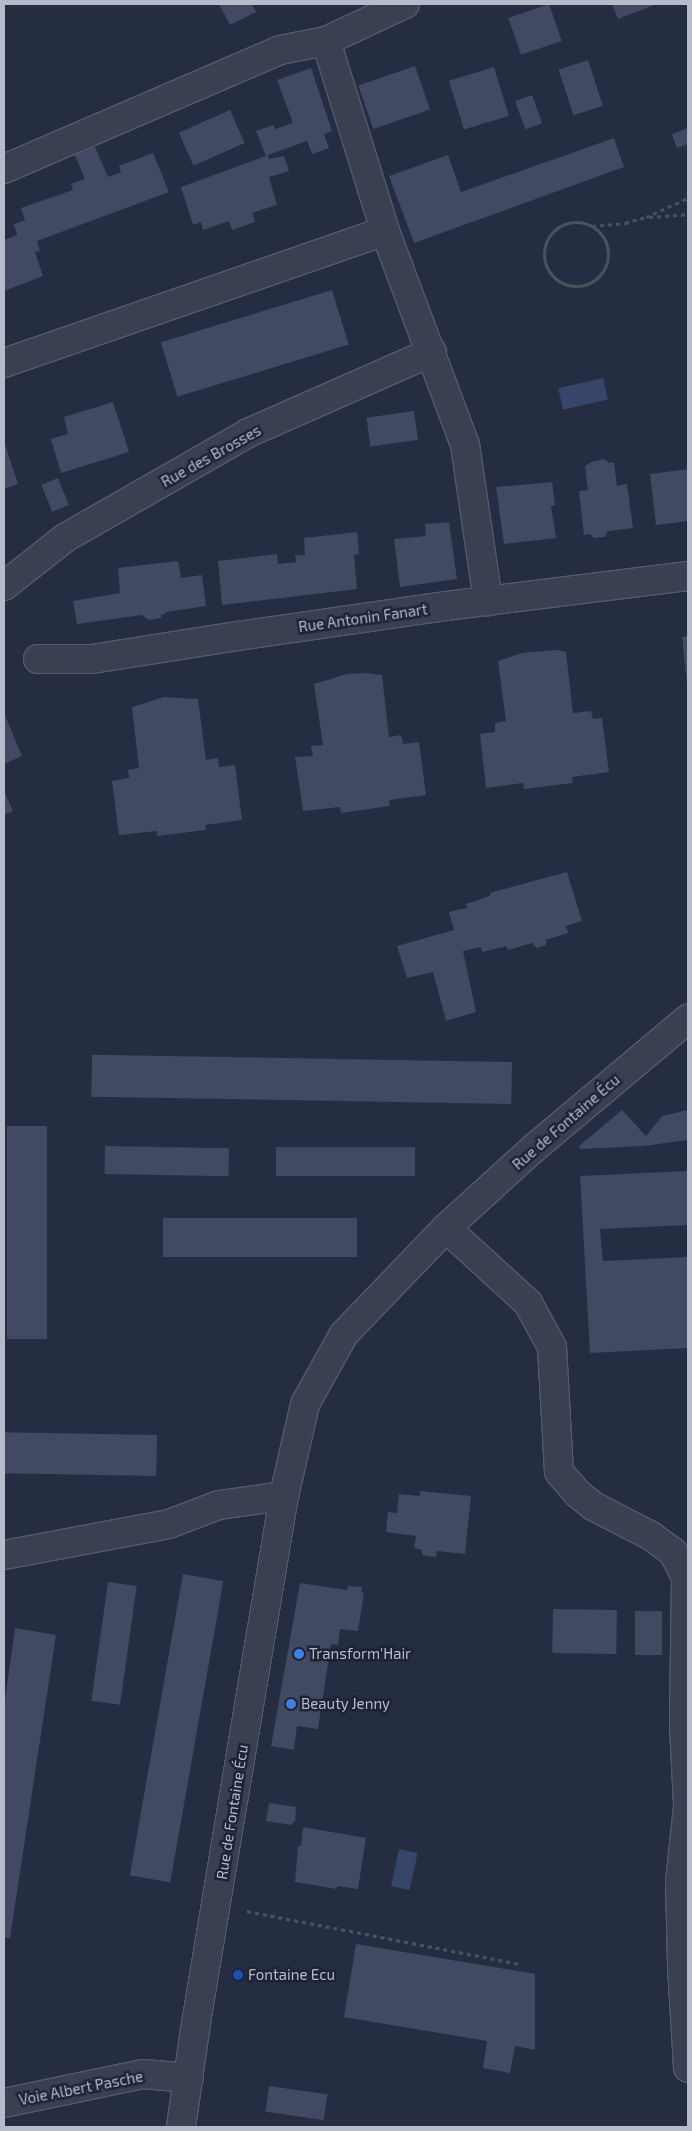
<!DOCTYPE html>
<meta charset="utf-8">
<style>
body{margin:0}
#map{position:relative;width:692px;height:2131px;overflow:hidden;background:#252d42;font-family:"Exo 2",sans-serif}
div>[style]{position:absolute}
[style*='--x']{left:calc(var(--x)*1px);top:calc(var(--y)*1px);width:calc(var(--w)*1px);rotate:calc(var(--a)*1deg)}
.water>*{inset:0;background:#38456a;transform-origin:0 0}
.building>*{inset:0;background:#414963;transform-origin:0 0}
.path>*{height:3px;margin-top:-1.5px;transform-origin:0;background:repeating-linear-gradient(90deg,#42575d 0 4px,transparent 0 8px)}
.path>.ring{margin:-1.5px;padding:0;box-sizing:content-box;background:none;border:3px solid #42575d;border-radius:50%}
.roads{filter:drop-shadow(1px 0 #545a6c) drop-shadow(-1px 0 #545a6c) drop-shadow(0 1px #545a6c) drop-shadow(0 -1px #545a6c)}
.minor>*{height:28px;margin:-14px;padding:0 14px;transform-origin:14px;border-radius:14px;background:#394052}
.dots>*{width:14px;height:14px;translate:-50% -50%;box-sizing:border-box;border:2px solid #1e2437;border-radius:50%}
span{translate:-50% -50%;white-space:nowrap;text-align:center;line-height:1.15;-webkit-text-stroke:5px #1e2437;paint-order:stroke}
.street-label{font-size:15px;color:#b6bbcc}
.poi-label{font-size:15px;color:#b6bbcc}
.left{translate:0 -50%;text-align:left}
.frame{position:absolute;inset:0;border:5px solid #b6bbcc;pointer-events:none}
</style>
<div id="map">
<div class="water">
<i style="left:603px;top:378px;width:22px;height:46px;rotate:77deg"></i>
<i style="left:399px;top:1849px;width:19px;height:38px;rotate:12deg"></i>
</div>
<div class="building">
<i style="clip-path:polygon(219px 4px,252px 4px,256px 12px,230px 25px)"></i>
<i style="left:549px;top:4px;width:39px;height:43px;rotate:71deg"></i>
<i style="clip-path:polygon(612px 4px,657px 4px,618px 19px)"></i>
<i style="left:588px;top:60px;width:48px;height:31px;rotate:72deg"></i>
<i style="left:415px;top:66px;width:46px;height:60px;rotate:71deg"></i>
<i style="left:494px;top:67px;width:51px;height:47px;rotate:73deg"></i>
<i style="clip-path:polygon(311px 68px,332px 131px,324px 134px,329px 148px,312px 154px,307px 141px,268px 155px,269px 159px,284px 156px,289px 171px,269px 177px,277px 205px,252px 213px,255px 222px,232px 230px,229px 221px,203px 230px,201px 222px,193px 225px,181px 187px,266px 156px,256px 131px,273px 125px,275px 129px,293px 123px,277px 80px)"></i>
<i style="left:532px;top:95px;width:30px;height:18px;rotate:70deg"></i>
<i style="left:230px;top:110px;width:36px;height:56px;rotate:66deg"></i>
<i style="clip-path:polygon(688px 128px,688px 144px,677px 148px,672px 134px)"></i>
<i style="clip-path:polygon(614px 138px,624px 167px,414px 243px,389px 176px,448px 155px,461px 192px)"></i>
<i style="clip-path:polygon(92px 140px,108px 177px,121px 172px,119px 166px,153px 153px,169px 192px,37px 241px,40px 251px,35px 252px,43px 276px,4px 291px,4px 240px,17px 235px,14px 224px,25px 220px,21px 208px,73px 190px,71px 184px,85px 179px,72px 149px)"></i>
<i style="left:332px;top:290px;width:57px;height:179px;rotate:73deg"></i>
<i style="clip-path:polygon(113px 402px,129px 452px,61px 473px,51px 439px,68px 434px,64px 417px)"></i>
<i style="left:414px;top:411px;width:29px;height:48px;rotate:82deg"></i>
<i style="clip-path:polygon(4px 441px,18px 484px,4px 489px)"></i>
<i style="clip-path:polygon(604px 459px,609px 463px,614px 462px,617px 486px,627px 484px,633px 528px,608px 531px,605px 537px,594px 538px,590px 534px,584px 535px,579px 491px,588px 490px,585px 466px,594px 461px)"></i>
<i style="clip-path:polygon(688px 469px,688px 521px,656px 525px,650px 474px)"></i>
<i style="left:58px;top:478px;width:29px;height:18px;rotate:68deg"></i>
<i style="clip-path:polygon(552px 482px,555px 505px,551px 506px,556px 538px,504px 544px,496px 487px)"></i>
<i style="clip-path:polygon(449px 522px,457px 579px,400px 587px,394px 539px,426px 536px,425px 524px)"></i>
<i style="clip-path:polygon(357px 532px,359px 554px,354px 555px,357px 589px,222px 605px,218px 561px,277px 554px,278px 564px,296px 562px,295px 555px,305px 555px,304px 538px)"></i>
<i style="clip-path:polygon(178px 561px,181px 578px,202px 575px,206px 606px,166px 612px,165px 614px,161px 615px,161px 618px,149px 620px,142px 615px,77px 624px,73px 601px,120px 593px,118px 568px)"></i>
<i style="clip-path:polygon(688px 636px,688px 683px,687px 683px,682px 637px)"></i>
<i style="clip-path:polygon(557px 650px,566px 652px,573px 713px,591px 711px,593px 719px,602px 718px,609px 772px,572px 777px,573px 783px,524px 789px,523px 783px,486px 788px,480px 734px,495px 732px,495px 723px,506px 721px,498px 661px,522px 653px)"></i>
<i style="clip-path:polygon(364px 673px,382px 675px,389px 737px,401px 735px,403px 744px,419px 742px,426px 795px,389px 800px,390px 806px,341px 813px,340px 807px,303px 811px,295px 757px,313px 756px,311px 746px,323px 745px,314px 684px,347px 674px)"></i>
<i style="clip-path:polygon(164px 697px,198px 699px,206px 760px,218px 758px,219px 767px,235px 765px,242px 820px,205px 825px,206px 830px,157px 836px,157px 831px,119px 835px,112px 781px,129px 778px,128px 770px,139px 768px,132px 707px)"></i>
<i style="clip-path:polygon(4px 713px,22px 756px,4px 764px)"></i>
<i style="clip-path:polygon(4px 791px,13px 811px,4px 815px)"></i>
<i style="clip-path:polygon(567px 872px,582px 921px,566px 926px,568px 933px,546px 940px,546px 945px,537px 948px,532px 943px,508px 950px,506px 946px,483px 952px,480px 947px,463px 951px,476px 1012px,446px 1021px,433px 972px,407px 978px,397px 946px,454px 930px,449px 912px,467px 908px,466px 904px,490px 896px,490px 893px)"></i>
<i style="left:512px;top:1062px;width:42px;height:420px;rotate:91deg"></i>
<i style="clip-path:polygon(622px 1110px,646px 1136px,662px 1116px,688px 1110px,688px 1140px,644px 1146px,580px 1149px,579px 1146px)"></i>
<i style="left:7px;top:1126px;width:40px;height:213px"></i>
<i style="left:105px;top:1146px;width:124px;height:28px;rotate:1deg"></i>
<i style="left:276px;top:1147px;width:139px;height:29px"></i>
<i style="clip-path:polygon(688px 1171px,688px 1225px,600px 1229px,603px 1261px,688px 1257px,688px 1348px,590px 1353px,580px 1176px)"></i>
<i style="left:357px;top:1218px;width:39px;height:194px;rotate:90deg"></i>
<i style="left:157px;top:1435px;width:41px;height:153px;rotate:91deg"></i>
<i style="clip-path:polygon(420px 1491px,471px 1496px,465px 1554px,437px 1551px,436px 1557px,422px 1555px,422px 1550px,414px 1548px,416px 1536px,386px 1532px,388px 1512px,397px 1513px,399px 1494px,420px 1496px)"></i>
<i style="left:183px;top:1574px;width:41px;height:306px;rotate:10deg"></i>
<i style="left:108px;top:1582px;width:29px;height:120px;rotate:8deg"></i>
<i style="clip-path:polygon(300px 1583px,347px 1590px,348px 1586px,362px 1587px,361px 1592px,364px 1593px,358px 1631px,340px 1629px,338px 1645px,331px 1644px,318px 1729px,297px 1726px,294px 1750px,271px 1746px)"></i>
<i style="left:553px;top:1609px;width:64px;height:44px;rotate:1deg"></i>
<i style="left:635px;top:1611px;width:27px;height:44px"></i>
<i style="clip-path:polygon(15px 1628px,56px 1635px,10px 1938px,4px 1937px,4px 1706px)"></i>
<i style="clip-path:polygon(269px 1803px,296px 1807px,295px 1822px,293px 1822px,292px 1825px,266px 1821px)"></i>
<i style="clip-path:polygon(303px 1827px,366px 1838px,358px 1889px,337px 1886px,337px 1889px,295px 1882px,298px 1846px,301px 1846px)"></i>
<i style="clip-path:polygon(356px 1944px,535px 1974px,535px 2050px,515px 2046px,510px 2073px,483px 2068px,487px 2041px,344px 2017px)"></i>
<i style="left:269px;top:2086px;width:59px;height:26px;rotate:8deg"></i>
</div>
<div class="path">
<i style="--x:649;--y:217;--w:39;--a:-4"></i>
<i class="ring" style="left:544px;top:222px;width:61px;height:61px"></i>
<i style="--x:592;--y:226;--w:33;--a:-5"></i>
<i style="--x:625;--y:223;--w:22;--a:-16"></i>
<i style="--x:646;--y:217;--w:46;--a:-24.3"></i>
<i style="--x:247;--y:1911;--w:277;--a:11"></i>
</div>
<div class="roads">
<div class="minor">
<i style="--x:326;--y:41;--w:199;--a:72.7"></i>
<i style="--x:385;--y:231;--w:228;--a:69.5"></i>
<i style="--x:465;--y:445;--w:158;--a:81.6"></i>
<i style="--x:4;--y:169;--w:301;--a:-23.3"></i>
<i style="--x:280;--y:50;--w:47;--a:-11.1"></i>
<i style="--x:326;--y:41;--w:87;--a:-25.1"></i>
<i style="--x:4;--y:363;--w:403;--a:-19.1"></i>
<i style="--x:4;--y:586;--w:78;--a:-38.2"></i>
<i style="--x:65;--y:538;--w:211;--a:-29.8"></i>
<i style="--x:248;--y:433;--w:201;--a:-23.8"></i>
<i style="--x:38;--y:659;--w:54;--a:0"></i>
<i style="--x:92;--y:659;--w:148;--a:-9"></i>
<i style="--x:238;--y:636;--w:211;--a:-8.2"></i>
<i style="--x:447;--y:606;--w:243;--a:-7.1"></i>
<i style="--x:446;--y:1228;--w:111;--a:42.4"></i>
<i style="--x:528;--y:1303;--w:50;--a:61.4"></i>
<i style="--x:552;--y:1347;--w:125;--a:86.8"></i>
<i style="--x:559;--y:1472;--w:28;--a:49"></i>
<i style="--x:577;--y:1493;--w:21;--a:39"></i>
<i style="--x:593;--y:1506;--w:65;--a:27.3"></i>
<i style="--x:651;--y:1536;--w:27;--a:36"></i>
<i style="--x:673;--y:1552;--w:29;--a:63"></i>
<i style="--x:686;--y:1578;--w:147;--a:90.8"></i>
<i style="--x:684;--y:1725;--w:80;--a:87.1"></i>
<i style="--x:4;--y:1555;--w:168;--a:-10.6"></i>
<i style="--x:169;--y:1524;--w:53;--a:-20.8"></i>
<i style="--x:219;--y:1505;--w:66;--a:-7.9"></i>
<i style="--x:688;--y:1807;--w:75;--a:96.1"></i>
<i style="--x:680;--y:1882;--w:84;--a:88.6"></i>
<i style="--x:682;--y:1966;--w:102;--a:86.6"></i>
<i style="--x:4;--y:2103;--w:142;--a:-11.8"></i>
<i style="--x:143;--y:2074;--w:46;--a:5"></i>
<i style="--x:181;--y:2127;--w:105;--a:-81.8"></i>
<i style="--x:196;--y:2023;--w:534;--a:-80.52"></i>
<i style="--x:284;--y:1496;--w:94;--a:-77.1"></i>
<i style="--x:305;--y:1404;--w:80;--a:-60.9"></i>
<i style="--x:344;--y:1334;--w:147;--a:-46.1"></i>
<i style="--x:446;--y:1228;--w:119;--a:-42.3"></i>
<i style="--x:534;--y:1148;--w:201;--a:-40"></i>
</div>
</div>
<div class="dots">
<i style="left:299px;top:1654px;background:#3f7fe0"></i>
<i style="left:291px;top:1704px;background:#3f7fe0"></i>
<i style="left:238px;top:1975px;background:#1a4fb4"></i>
</div>
<div class="street-label">
<span style="left:211px;top:456px;rotate:-29deg">Rue des Brosses</span>
<span style="left:363px;top:618px;rotate:-8deg">Rue Antonin Fanart</span>
<span style="left:566px;top:1122px;rotate:-41deg">Rue de Fontaine Écu</span>
<span style="left:232px;top:1812px;rotate:-81deg">Rue de Fontaine Écu</span>
<span style="left:81px;top:2088px;rotate:-11deg">Voie Albert Pasche</span>
</div>
<div class="poi-label">
<span class="left" style="left:309px;top:1654px">Transform'Hair</span>
<span class="left" style="left:301px;top:1704px">Beauty Jenny</span>
<span class="left" style="left:248px;top:1975px">Fontaine Ecu</span>
</div>
<div class="frame"></div>
</div>
